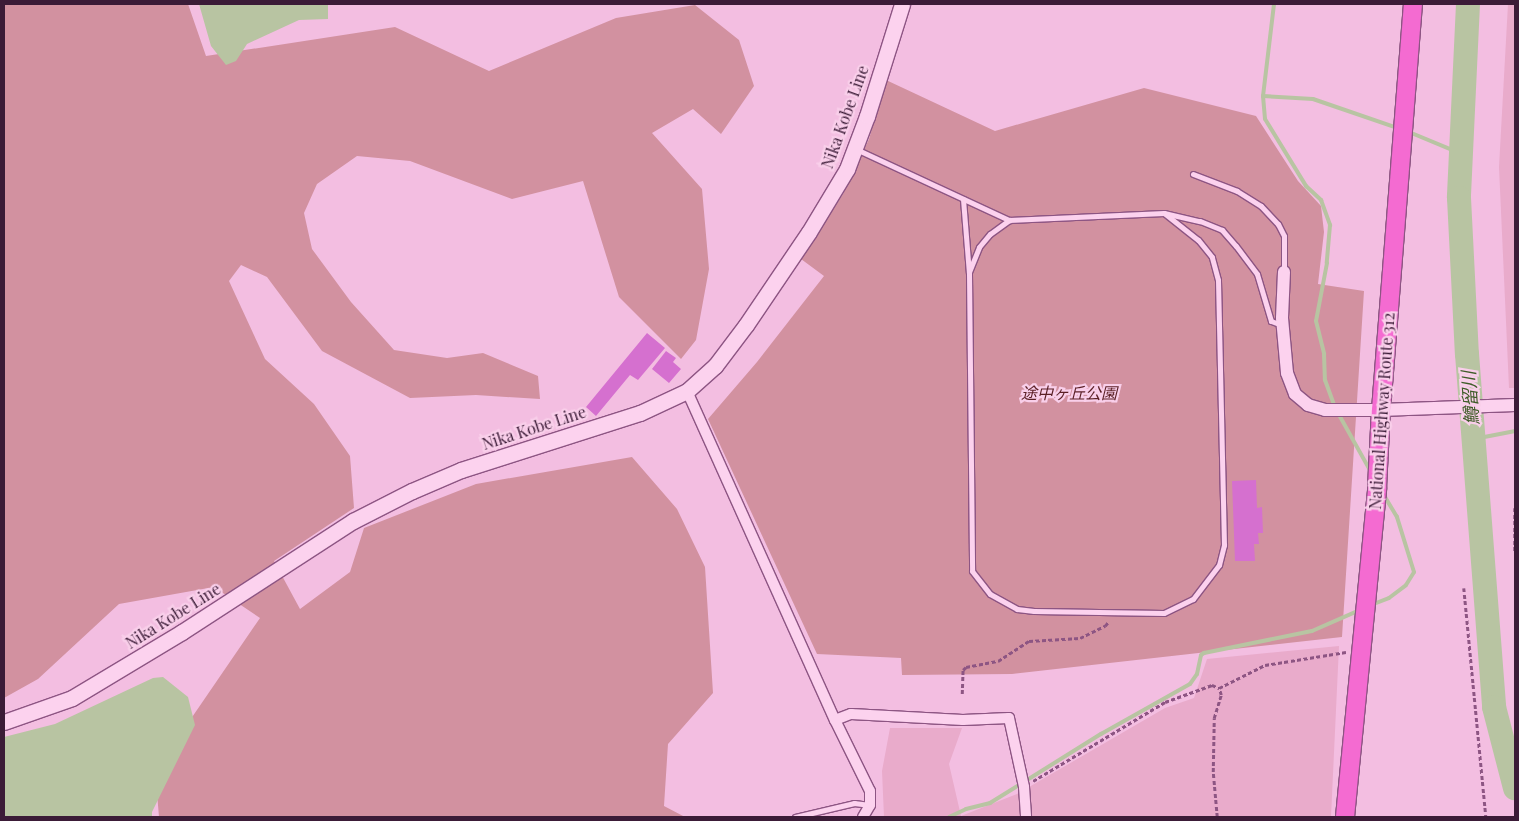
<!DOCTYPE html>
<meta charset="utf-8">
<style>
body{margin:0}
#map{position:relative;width:1519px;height:821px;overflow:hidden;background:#f3bee1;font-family:"Playfair Display","Noto Sans JP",serif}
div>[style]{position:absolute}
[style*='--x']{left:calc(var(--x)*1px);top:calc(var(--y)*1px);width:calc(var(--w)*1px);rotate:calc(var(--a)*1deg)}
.farmland>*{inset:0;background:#e9abcb}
.green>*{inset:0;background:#d291a0}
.water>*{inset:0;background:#b8c4a2}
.stream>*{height:4px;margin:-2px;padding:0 2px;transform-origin:2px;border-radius:2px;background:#b8c4a2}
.river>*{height:24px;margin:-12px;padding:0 12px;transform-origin:12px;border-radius:12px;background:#b8c4a2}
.building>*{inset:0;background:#d570cf}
.path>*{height:2.5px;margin-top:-1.25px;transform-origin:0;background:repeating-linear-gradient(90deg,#8d5583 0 4px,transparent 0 6.5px)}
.roads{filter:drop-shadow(1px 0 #8d5583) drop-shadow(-1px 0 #8d5583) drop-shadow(0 1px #8d5583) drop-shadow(0 -1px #8d5583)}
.service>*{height:5px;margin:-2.5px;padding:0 2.5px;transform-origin:2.5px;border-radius:2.5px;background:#fcd2ee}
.minor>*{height:10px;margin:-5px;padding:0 5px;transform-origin:5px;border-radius:5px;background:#fcd2ee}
.tertiary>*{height:12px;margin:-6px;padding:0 6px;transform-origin:6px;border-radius:6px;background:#fcd2ee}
.secondary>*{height:15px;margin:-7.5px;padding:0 7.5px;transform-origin:7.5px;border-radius:7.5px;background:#fcd2ee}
.trunk>*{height:18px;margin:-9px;padding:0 9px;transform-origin:9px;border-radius:9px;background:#f46bd1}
span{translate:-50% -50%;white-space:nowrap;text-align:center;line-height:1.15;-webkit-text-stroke:4.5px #f9cfea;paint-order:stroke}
.street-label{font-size:16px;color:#3b1b37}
.park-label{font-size:16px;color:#5a1f25;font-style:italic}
.water-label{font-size:18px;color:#3e5c28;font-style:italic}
.frame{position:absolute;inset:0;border:5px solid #3b1b37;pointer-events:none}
</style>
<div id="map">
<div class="farmland">
<i style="clip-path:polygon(1508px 4px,1515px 4px,1515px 388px,1509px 388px,1499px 167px)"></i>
<i style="clip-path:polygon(1339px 646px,1331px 817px,884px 817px,882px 771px,890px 728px,962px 728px,949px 764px,961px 816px,1017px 794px,1165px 708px,1194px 698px,1207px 659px)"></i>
</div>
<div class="green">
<i style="clip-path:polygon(4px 4px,188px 4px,206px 56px,395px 27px,489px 71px,616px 18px,695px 5px,739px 40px,754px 86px,721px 134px,693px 109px,652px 133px,702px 189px,709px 269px,696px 340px,681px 359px,619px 297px,583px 181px,512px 199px,410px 161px,357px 156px,317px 184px,304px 213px,312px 249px,351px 302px,394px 350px,447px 358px,483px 353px,538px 376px,540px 399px,476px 395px,410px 398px,322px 351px,267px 277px,241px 265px,229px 281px,265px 359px,314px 404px,350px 456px,354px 508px,274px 561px,300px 609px,350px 572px,364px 528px,476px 484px,632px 457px,677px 509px,705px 567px,713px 693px,668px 744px,664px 806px,685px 817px,159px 817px,157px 793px,186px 726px,260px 618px,214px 587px,119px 604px,38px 679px,4px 698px)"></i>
<i style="clip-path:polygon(886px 80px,995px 131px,1144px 88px,1256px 116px,1298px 181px,1321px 206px,1324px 232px,1318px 284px,1364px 291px,1342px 637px,1012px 674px,902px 675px,901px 658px,817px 654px,708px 419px,757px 362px,824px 276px,801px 259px,843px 194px,869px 139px)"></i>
</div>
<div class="water">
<i style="clip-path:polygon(199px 4px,328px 4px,328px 19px,299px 20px,247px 44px,236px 61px,226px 65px,211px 46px)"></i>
<i style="clip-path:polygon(163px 677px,188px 697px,195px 725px,152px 812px,152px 817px,4px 817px,4px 737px,55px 724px,153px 678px)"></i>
</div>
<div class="stream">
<i style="--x:1274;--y:4;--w:93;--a:96.8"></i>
<i style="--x:1263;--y:96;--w:23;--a:85"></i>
<i style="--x:1265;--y:119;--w:79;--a:58.5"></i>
<i style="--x:1306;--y:186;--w:21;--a:43"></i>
<i style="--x:1321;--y:200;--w:27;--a:70"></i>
<i style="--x:1330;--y:225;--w:38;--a:95"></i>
<i style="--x:1327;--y:263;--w:59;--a:100.7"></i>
<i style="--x:1316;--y:321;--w:34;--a:76"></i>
<i style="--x:1324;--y:354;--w:26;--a:88"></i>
<i style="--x:1325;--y:380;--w:29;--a:70"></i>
<i style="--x:1263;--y:96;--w:50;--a:3.4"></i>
<i style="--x:1313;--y:99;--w:89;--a:19"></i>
<i style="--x:1409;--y:132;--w:57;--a:22.5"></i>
<i style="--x:1338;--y:413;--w:68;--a:60.8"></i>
<i style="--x:1474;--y:439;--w:42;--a:-11"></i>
<i style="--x:1371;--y:605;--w:19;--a:-21"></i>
<i style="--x:1389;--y:598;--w:21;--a:-37"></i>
<i style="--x:1406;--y:585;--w:15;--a:-58"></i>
<i style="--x:1414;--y:572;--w:58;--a:-107.2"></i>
<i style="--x:1397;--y:517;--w:27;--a:-121"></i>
<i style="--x:949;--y:817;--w:19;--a:-25"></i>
<i style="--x:966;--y:809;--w:25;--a:-14"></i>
<i style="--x:990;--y:803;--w:131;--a:-31.9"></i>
<i style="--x:1101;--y:734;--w:102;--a:-29.3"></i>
<i style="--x:1190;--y:684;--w:12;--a:-55"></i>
<i style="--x:1197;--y:674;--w:19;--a:-78"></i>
<i style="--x:1201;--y:655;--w:4;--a:-34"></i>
<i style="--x:1204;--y:653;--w:110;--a:-11.5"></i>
<i style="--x:1312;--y:631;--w:52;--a:-23.6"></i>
</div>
<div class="river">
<i style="--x:1468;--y:4;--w:194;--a:92.7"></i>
<i style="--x:1459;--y:198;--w:156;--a:87.1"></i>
<i style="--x:1467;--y:354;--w:354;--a:85.6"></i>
<i style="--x:1494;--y:707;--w:84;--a:75.5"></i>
</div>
<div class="building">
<i style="clip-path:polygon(647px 333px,665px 348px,638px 380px,630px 375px,596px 416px,586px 407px)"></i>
<i style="clip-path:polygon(666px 351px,676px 358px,673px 362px,681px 369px,669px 383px,652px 369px)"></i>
<i style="clip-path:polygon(1256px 480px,1257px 508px,1262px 507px,1263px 533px,1258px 533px,1259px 544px,1254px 544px,1255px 561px,1235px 561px,1232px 481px)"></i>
</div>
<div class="path">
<i style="--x:1515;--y:508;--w:44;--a:90"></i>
<i style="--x:1464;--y:588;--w:230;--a:84.5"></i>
<i style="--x:962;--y:694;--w:24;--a:-88"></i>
<i style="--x:963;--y:670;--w:4;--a:-45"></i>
<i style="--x:966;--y:667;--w:33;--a:-11"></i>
<i style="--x:998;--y:661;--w:37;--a:-33"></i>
<i style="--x:1029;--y:641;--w:51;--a:-3.4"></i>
<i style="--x:1080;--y:638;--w:28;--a:-26"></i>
<i style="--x:1105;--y:626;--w:6;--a:-51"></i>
<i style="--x:1033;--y:781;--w:154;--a:-30.9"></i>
<i style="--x:1165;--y:702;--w:50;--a:-19.9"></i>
<i style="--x:1212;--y:685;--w:8;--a:23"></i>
<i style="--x:1219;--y:688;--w:51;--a:-26.6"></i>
<i style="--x:1265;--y:665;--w:82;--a:-9.1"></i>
<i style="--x:1217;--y:817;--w:45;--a:-95.1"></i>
<i style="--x:1213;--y:772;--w:54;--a:-88.9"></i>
<i style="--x:1214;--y:718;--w:24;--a:-73"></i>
<i style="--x:1221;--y:695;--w:7;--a:-106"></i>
</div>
<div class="roads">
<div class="service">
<i style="--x:856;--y:149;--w:169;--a:24.9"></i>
<i style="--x:1009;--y:220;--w:155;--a:-2.6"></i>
<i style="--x:1164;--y:213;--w:37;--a:13"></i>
<i style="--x:1200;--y:221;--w:24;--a:22"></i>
<i style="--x:1222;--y:230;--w:21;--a:49"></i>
<i style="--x:1236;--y:246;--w:35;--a:53"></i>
<i style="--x:1257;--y:274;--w:49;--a:73.4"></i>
<i style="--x:1271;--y:321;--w:12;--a:20"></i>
<i style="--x:1193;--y:174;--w:47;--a:21.1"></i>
<i style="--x:1237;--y:191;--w:28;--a:32"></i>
<i style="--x:1261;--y:206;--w:25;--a:47"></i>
<i style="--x:1278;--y:224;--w:13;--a:63"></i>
<i style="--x:1284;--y:236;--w:36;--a:90"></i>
<i style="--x:963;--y:199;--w:75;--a:85.4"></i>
<i style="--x:969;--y:274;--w:297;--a:89.4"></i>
<i style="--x:972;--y:571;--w:29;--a:52"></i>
<i style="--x:990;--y:594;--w:31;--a:29"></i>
<i style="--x:1017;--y:609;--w:17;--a:7"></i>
<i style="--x:1034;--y:611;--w:130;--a:0.9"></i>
<i style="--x:1164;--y:613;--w:32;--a:-26"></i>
<i style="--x:1193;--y:599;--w:43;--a:-52.6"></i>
<i style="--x:1219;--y:565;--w:21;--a:-76"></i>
<i style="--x:1224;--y:545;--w:265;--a:-91.3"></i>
<i style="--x:1218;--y:280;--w:24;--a:-105"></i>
<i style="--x:1212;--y:257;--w:22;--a:-129"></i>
<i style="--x:1198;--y:240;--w:43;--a:-141.5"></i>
<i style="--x:969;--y:272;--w:27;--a:-68"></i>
<i style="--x:979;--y:247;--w:17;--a:-50"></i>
<i style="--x:990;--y:234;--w:24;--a:-36"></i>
<i style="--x:795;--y:817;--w:61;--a:-13.3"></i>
<i style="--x:854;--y:803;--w:16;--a:7"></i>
</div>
<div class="minor">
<i style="--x:687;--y:391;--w:361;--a:65.8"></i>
<i style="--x:835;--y:720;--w:79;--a:63.8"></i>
<i style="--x:870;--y:791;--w:14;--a:90"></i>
<i style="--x:870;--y:805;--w:14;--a:120"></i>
<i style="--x:835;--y:720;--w:17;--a:-21"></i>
<i style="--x:851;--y:714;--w:112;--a:3.1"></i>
<i style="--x:963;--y:720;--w:46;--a:-2.5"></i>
<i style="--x:1009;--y:718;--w:71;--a:77.7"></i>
<i style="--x:1024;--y:787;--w:30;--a:86"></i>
</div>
<div class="tertiary">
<i style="--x:1284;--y:272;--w:46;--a:92.5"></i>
<i style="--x:1282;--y:318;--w:55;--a:84.8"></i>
<i style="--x:1287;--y:373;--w:22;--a:69"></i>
<i style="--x:1295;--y:394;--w:17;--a:40"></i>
<i style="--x:1308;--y:405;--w:18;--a:16"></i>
<i style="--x:1325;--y:410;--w:56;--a:0"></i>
<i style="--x:1381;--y:410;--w:134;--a:-2.1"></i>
</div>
<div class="secondary">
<i style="--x:4;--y:722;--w:72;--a:-19.4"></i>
<i style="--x:72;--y:698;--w:128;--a:-31"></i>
<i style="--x:182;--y:632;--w:204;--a:-33"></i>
<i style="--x:353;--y:521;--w:66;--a:-27"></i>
<i style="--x:412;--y:491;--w:53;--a:-23.2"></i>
<i style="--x:461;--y:470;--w:188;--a:-17.7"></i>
<i style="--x:640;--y:413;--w:52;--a:-25.1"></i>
<i style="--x:687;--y:391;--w:38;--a:-42"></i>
<i style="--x:715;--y:366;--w:51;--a:-52.9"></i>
<i style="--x:746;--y:325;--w:112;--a:-55.9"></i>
<i style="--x:809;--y:232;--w:74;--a:-58.9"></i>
<i style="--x:847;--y:169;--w:57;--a:-69.3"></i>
<i style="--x:867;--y:116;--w:117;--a:-72.6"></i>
</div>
<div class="trunk">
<i style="--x:1345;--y:817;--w:331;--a:-84.4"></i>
<i style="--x:1377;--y:488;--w:78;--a:-87.1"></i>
<i style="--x:1381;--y:410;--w:407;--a:-85.5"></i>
</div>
</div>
<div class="street-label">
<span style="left:845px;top:117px;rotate:-70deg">Nika Kobe Line</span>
<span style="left:1382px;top:411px;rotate:-86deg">National Highway Route 312</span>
<span style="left:534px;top:428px;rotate:-18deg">Nika Kobe Line</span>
<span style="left:173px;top:616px;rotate:-32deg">Nika Kobe Line</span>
</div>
<div class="park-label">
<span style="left:1069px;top:393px">途中ヶ丘公園</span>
</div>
<div class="water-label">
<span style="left:1470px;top:398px;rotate:-94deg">鱒留川</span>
</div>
<div class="frame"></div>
</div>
